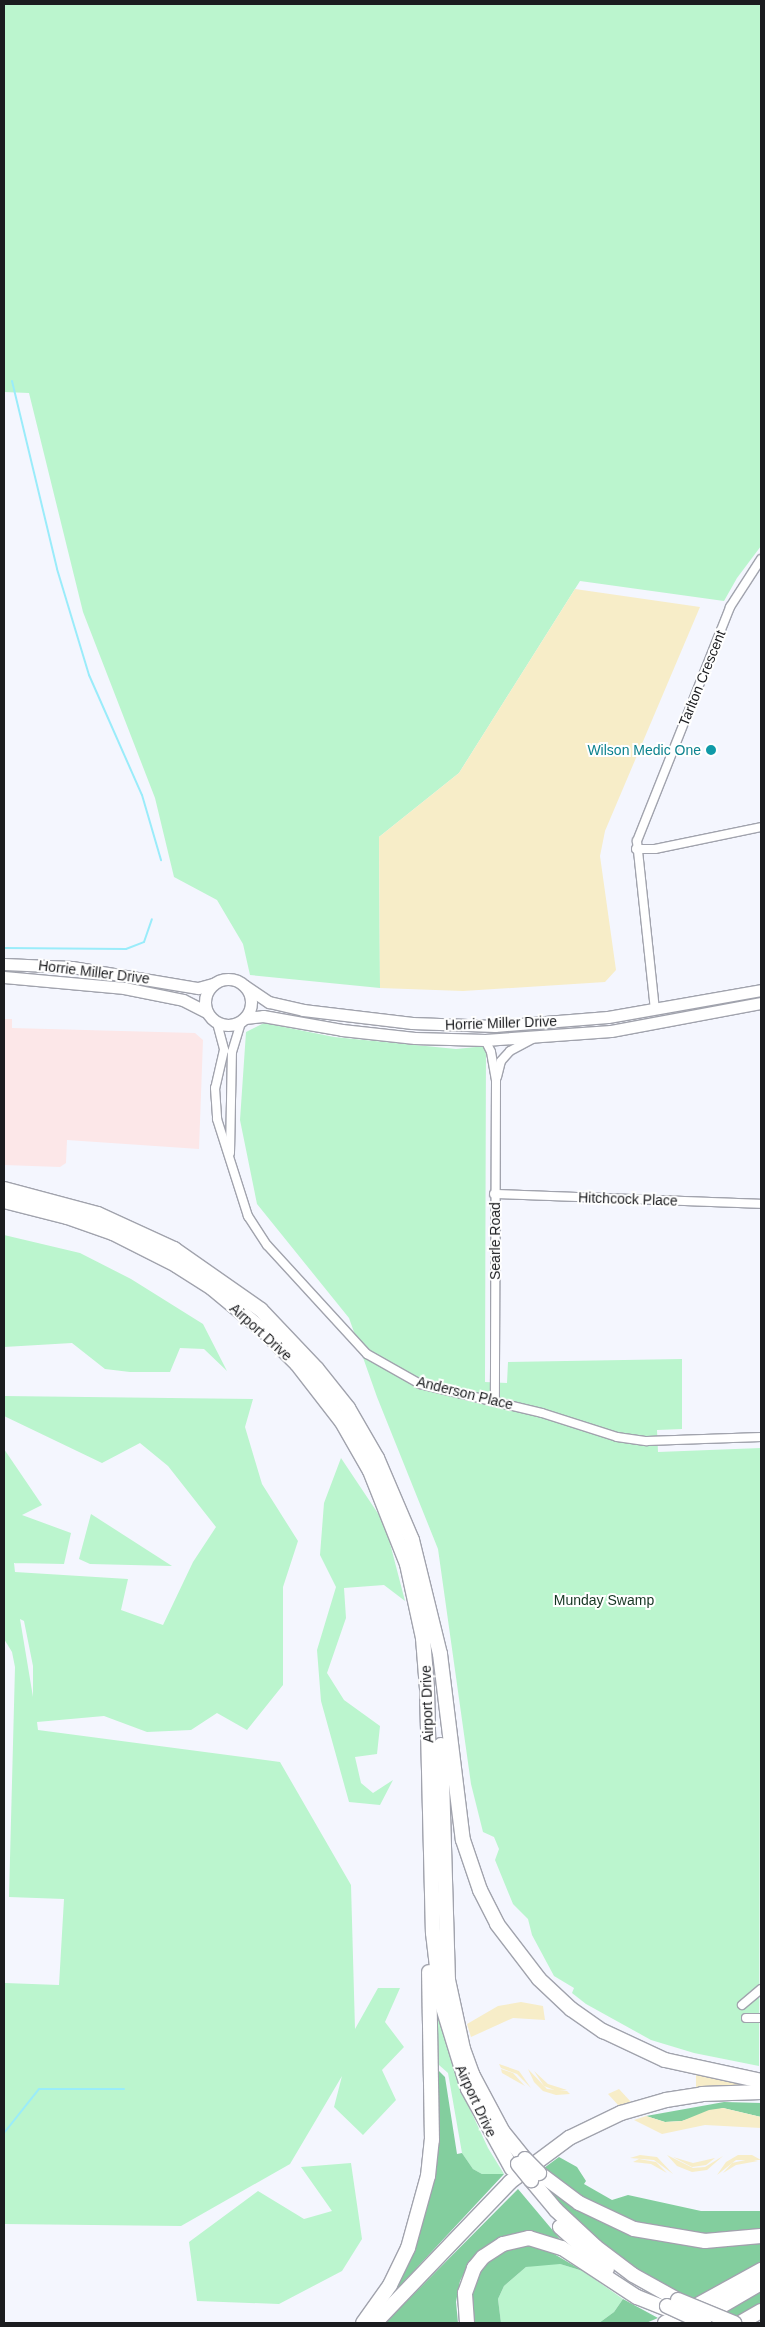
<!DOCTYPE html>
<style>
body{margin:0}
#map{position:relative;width:765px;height:2327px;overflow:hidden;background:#f4f6fe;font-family:Arial,sans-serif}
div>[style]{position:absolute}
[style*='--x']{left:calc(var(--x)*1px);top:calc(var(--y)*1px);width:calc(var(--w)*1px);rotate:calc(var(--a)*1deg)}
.industrial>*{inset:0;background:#fce7e8}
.green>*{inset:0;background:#bbf5ce}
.forest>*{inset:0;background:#83ce9e}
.sand>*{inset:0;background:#f7edc8}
.stream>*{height:2px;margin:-1px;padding:0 1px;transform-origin:1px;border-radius:1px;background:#9aecfa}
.roads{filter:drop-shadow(1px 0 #a1a3ad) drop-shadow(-1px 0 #a1a3ad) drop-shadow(0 1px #a1a3ad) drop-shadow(0 -1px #a1a3ad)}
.street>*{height:8px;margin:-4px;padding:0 4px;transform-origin:4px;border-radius:4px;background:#fff}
.primary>*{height:11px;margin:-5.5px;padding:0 5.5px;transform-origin:5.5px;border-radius:5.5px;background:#fff}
.primary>.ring{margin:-5.5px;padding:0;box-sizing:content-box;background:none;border:11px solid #fff;border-radius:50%}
.highway>*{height:14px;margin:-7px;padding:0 7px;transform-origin:7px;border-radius:7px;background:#fff}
.bridges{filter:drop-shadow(1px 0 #a1a3ad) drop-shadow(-1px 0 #a1a3ad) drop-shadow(0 1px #a1a3ad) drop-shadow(0 -1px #a1a3ad)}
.highway-bridge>*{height:14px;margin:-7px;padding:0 7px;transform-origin:7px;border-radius:7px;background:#fff}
.dots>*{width:14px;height:14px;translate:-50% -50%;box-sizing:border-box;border:2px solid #fff;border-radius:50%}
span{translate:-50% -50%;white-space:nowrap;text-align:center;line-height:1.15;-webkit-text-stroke:4px #fff;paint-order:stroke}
.street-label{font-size:14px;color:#1b1c1f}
.culture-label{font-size:14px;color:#0d838f}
.right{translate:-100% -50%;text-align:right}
.park-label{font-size:14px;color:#163623}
.frame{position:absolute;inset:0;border:5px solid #1b1c1f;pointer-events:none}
</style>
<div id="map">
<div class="industrial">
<i style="clip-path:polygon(4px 1019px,12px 1019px,12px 1028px,195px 1033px,203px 1040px,199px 1149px,67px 1140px,66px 1163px,60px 1167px,4px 1165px)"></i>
</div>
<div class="green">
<i style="clip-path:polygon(4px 4px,761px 4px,761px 546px,737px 578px,724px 601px,580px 581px,459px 773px,379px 837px,380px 988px,250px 975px,243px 944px,217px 900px,174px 877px,155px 798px,83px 612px,29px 393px,4px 392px)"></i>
<i style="clip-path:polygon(264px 1023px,334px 1037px,456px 1049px,486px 1046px,485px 1382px,507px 1383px,508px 1362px,682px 1359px,682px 1429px,657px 1430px,658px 1452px,761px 1448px,759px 2066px,694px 2053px,651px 2040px,586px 2004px,572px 1993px,574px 1988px,554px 1976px,532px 1935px,528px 1919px,513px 1904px,495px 1860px,499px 1849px,494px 1837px,483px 1832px,471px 1784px,438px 1549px,377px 1397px,349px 1318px,257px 1204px,240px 1120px,246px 1032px)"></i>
<i style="clip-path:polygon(4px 1235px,80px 1253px,131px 1279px,203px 1324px,227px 1371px,204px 1349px,180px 1348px,170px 1372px,130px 1372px,105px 1369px,72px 1343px,4px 1347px)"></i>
<i style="clip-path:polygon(evenodd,4px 1396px,253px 1399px,245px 1427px,262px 1484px,298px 1541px,283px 1587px,283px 1685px,247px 1730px,217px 1713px,191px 1730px,147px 1732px,104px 1716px,37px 1722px,38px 1730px,280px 1762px,351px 1885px,355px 2029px,378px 1988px,400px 1988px,385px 2022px,404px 2047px,382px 2070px,396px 2100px,363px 2135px,334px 2107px,342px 2076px,290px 2164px,181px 2226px,4px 2224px,5px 1983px,59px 1985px,64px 1899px,9px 1897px,15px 1667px,12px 1652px,4px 1639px,4px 1449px,42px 1505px,22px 1515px,71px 1533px,64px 1564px,14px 1563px,15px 1572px,128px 1579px,121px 1610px,163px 1625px,193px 1562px,216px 1527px,168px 1466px,140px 1443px,102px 1463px,4px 1416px,4px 1396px,20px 1619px,24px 1621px,33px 1666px,33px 1697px,20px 1619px)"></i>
<i style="clip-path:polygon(341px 1458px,385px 1524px,405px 1601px,384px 1585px,344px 1588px,346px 1618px,327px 1673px,344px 1700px,380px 1726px,377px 1754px,355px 1757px,361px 1783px,373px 1793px,393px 1780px,380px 1805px,349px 1802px,321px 1701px,317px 1650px,336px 1587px,320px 1555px,324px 1503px)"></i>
<i style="clip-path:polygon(91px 1514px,172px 1566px,90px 1564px,79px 1559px)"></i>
<i style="clip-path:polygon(437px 2010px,462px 2092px,488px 2148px,504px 2174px,482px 2174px,473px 2169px,462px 2153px,448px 2073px,439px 2065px,432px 2011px)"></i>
<i style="clip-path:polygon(351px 2163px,362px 2239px,342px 2271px,279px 2304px,197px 2301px,189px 2242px,258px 2191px,304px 2219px,332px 2211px,301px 2167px)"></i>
<i style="clip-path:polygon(544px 2263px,560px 2264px,583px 2271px,623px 2299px,614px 2312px,599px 2323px,501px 2323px,498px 2299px,504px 2286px,526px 2267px)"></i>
</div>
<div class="forest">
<i style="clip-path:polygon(439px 2071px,445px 2077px,457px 2154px,462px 2153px,473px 2169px,482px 2174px,504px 2174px,397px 2289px,394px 2286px,415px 2241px,434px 2087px)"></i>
<i style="clip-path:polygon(724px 2102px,761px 2103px,761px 2117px,723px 2108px,682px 2121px,665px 2122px,646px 2116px)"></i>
<i style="clip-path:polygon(559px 2157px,577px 2167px,586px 2181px,584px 2184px,612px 2200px,628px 2195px,701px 2211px,761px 2211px,761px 2230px,702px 2235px,632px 2221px,582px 2198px,544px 2168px)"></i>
<i style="clip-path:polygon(518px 2189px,560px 2239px,520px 2233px,485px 2247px,470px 2262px,460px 2281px,456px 2302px,458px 2323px,385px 2323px)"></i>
<i style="clip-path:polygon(549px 2189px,616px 2227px,761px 2240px,761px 2265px,695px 2303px,614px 2255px,565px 2211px)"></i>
<i style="clip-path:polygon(521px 2243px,544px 2248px,583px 2271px,560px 2264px,526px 2267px,504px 2286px,498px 2299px,501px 2323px,470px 2323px,472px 2280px,491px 2256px)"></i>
<i style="clip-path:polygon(761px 2288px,761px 2305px,738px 2319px,720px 2313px)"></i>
<i style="clip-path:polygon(623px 2299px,658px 2318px,646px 2323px,599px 2323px,614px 2312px)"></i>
</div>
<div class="sand">
<i style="clip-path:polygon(575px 589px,700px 607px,605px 831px,600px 856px,616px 970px,605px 982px,463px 991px,380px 988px,379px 837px,459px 773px)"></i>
<i style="clip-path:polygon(521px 2002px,543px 2006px,545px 2020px,513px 2018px,471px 2037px,467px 2024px,498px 2006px)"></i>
<i style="clip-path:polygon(499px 2064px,519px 2071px,531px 2088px,517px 2074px,501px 2068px)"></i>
<i style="clip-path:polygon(501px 2069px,513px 2073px,525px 2086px,502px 2073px)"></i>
<i style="clip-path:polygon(528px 2069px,547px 2089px,567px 2091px,570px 2094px,556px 2095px,543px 2091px,534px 2082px)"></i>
<i style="clip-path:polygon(534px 2071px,548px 2084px,567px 2090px,557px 2091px,544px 2086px)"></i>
<i style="clip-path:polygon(696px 2072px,746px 2081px,746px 2085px,696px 2088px)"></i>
<i style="clip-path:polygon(619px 2089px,631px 2102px,619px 2106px,608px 2094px)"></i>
<i style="clip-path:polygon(723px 2108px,761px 2117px,761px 2128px,705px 2125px,662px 2134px,634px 2120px,646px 2116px,665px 2122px,682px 2121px,709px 2110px)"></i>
<i style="clip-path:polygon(640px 2155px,657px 2157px,673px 2174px,654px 2160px,630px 2158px)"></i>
<i style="clip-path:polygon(667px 2155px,693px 2168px,705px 2167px,723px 2156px,707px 2170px,692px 2172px,677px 2166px)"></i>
<i style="clip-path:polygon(738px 2155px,752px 2155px,761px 2160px,736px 2160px,717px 2175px,726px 2162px)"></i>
<i style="clip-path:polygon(673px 2157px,693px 2163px,715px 2158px,706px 2165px,692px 2167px)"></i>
<i style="clip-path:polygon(639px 2159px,656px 2162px,667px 2173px,651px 2164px,633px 2162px)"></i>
<i style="clip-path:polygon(750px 2159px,758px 2161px,736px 2165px,723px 2173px,732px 2163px)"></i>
</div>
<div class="stream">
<i style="--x:12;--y:381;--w:193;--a:76.5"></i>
<i style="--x:57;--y:569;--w:111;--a:73.2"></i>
<i style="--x:89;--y:675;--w:131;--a:66.2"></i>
<i style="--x:142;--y:795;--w:68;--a:73.7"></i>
<i style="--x:4;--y:948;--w:122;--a:0.5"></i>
<i style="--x:126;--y:949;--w:19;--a:-21"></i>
<i style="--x:144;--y:942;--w:24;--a:-71"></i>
<i style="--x:4;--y:2133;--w:56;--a:-51.5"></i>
<i style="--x:39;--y:2089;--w:85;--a:0"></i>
</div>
<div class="roads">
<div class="street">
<i style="--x:636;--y:849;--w:19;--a:0"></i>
<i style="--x:655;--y:849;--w:108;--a:-11.7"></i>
<i style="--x:655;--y:1010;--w:170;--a:-96.1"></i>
<i style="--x:637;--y:841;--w:252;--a:-68.3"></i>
<i style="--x:730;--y:607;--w:57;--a:-57.1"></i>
<i style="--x:217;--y:1023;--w:28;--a:75"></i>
<i style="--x:224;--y:1050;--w:39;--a:103"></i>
<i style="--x:215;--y:1088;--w:31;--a:86"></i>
<i style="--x:217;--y:1119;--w:102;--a:72.3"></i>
<i style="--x:248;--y:1216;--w:35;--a:57"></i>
<i style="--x:267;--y:1245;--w:148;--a:47.5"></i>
<i style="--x:367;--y:1354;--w:61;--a:29.5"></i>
<i style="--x:420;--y:1384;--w:125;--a:13.4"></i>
<i style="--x:542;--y:1413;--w:79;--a:17.7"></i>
<i style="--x:617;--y:1437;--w:30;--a:8"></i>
<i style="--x:647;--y:1441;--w:114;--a:-2"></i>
<i style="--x:485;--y:1040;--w:13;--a:63"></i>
<i style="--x:491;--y:1052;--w:29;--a:80"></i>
<i style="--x:496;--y:1081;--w:321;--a:90.2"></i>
<i style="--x:497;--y:1077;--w:16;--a:-76"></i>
<i style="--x:501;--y:1061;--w:13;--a:-48"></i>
<i style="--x:510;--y:1051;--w:26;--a:-28"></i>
<i style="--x:230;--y:1153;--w:101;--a:-88.9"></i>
<i style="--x:232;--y:1052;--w:31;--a:-73"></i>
<i style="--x:494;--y:1194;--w:267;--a:2.1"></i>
<i style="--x:742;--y:2005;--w:25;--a:-40"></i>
<i style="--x:746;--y:2018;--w:15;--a:0"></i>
</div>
<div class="primary">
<i style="--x:4;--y:964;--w:68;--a:2.5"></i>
<i style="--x:72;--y:967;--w:128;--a:9.5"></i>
<i style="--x:198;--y:988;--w:16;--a:-15"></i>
<i style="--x:4;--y:977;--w:121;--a:5.2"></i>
<i style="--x:124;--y:988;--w:60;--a:11.5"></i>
<i style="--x:183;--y:1000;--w:27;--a:27"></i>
<i class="ring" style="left:205px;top:979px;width:35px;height:35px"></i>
<i style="--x:245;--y:986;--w:29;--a:34"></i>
<i style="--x:269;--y:1002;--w:35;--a:13"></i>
<i style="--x:303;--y:1010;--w:110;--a:6.8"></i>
<i style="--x:412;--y:1023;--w:83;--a:2.1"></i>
<i style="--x:495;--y:1026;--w:113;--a:-4.6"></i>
<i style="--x:608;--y:1017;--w:155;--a:-10"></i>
<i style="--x:245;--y:1018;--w:18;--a:-6"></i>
<i style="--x:263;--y:1016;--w:80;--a:10"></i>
<i style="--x:342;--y:1030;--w:73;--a:6.3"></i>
<i style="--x:415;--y:1038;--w:70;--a:1.6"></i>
<i style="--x:485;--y:1040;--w:126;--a:-4.1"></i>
<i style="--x:611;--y:1031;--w:153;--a:-10.6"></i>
</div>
<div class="highway">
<i style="--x:4;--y:1189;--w:97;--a:14.9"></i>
<i style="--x:98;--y:1214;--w:84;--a:24.7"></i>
<i style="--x:174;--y:1249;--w:106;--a:35"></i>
<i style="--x:261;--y:1310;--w:81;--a:46.5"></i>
<i style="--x:317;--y:1369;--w:50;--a:51.5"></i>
<i style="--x:348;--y:1408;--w:58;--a:59.9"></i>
<i style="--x:377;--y:1458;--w:89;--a:66.9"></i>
<i style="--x:412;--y:1540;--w:117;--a:76.2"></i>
<i style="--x:440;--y:1654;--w:187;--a:83"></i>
<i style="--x:463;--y:1840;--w:53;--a:71.2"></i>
<i style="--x:480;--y:1890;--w:38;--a:63"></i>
<i style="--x:497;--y:1924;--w:69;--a:52.6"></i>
<i style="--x:539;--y:1979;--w:44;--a:43.2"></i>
<i style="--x:571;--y:2009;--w:39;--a:35"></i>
<i style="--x:603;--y:2031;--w:68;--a:25.1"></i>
<i style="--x:665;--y:2060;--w:98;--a:12.3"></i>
<i style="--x:4;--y:1201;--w:65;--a:14.3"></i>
<i style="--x:67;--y:1217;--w:49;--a:19.2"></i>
<i style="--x:113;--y:1233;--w:71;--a:26.9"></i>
<i style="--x:176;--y:1265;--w:43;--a:32.6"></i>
<i style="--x:212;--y:1288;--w:69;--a:39.7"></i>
<i style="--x:265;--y:1332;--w:45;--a:45"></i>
<i style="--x:297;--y:1364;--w:73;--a:52.2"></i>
<i style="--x:342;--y:1422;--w:56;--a:60.3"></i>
<i style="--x:370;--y:1471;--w:100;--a:68.3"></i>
<i style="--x:407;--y:1564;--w:76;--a:77.8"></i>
<i style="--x:423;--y:1638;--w:51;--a:85.5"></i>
<i style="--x:427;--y:1689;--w:244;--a:88.6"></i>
<i style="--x:433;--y:1933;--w:68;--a:83.3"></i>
<i style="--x:441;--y:2001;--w:92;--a:72.9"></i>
<i style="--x:468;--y:2089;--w:91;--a:61.2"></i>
<i style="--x:441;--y:1745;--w:235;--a:88.3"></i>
<i style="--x:448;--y:1980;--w:71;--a:77.7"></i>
<i style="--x:463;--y:2049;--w:35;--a:70"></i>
<i style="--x:472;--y:2074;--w:66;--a:61.9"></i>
<i style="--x:503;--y:2132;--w:35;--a:51"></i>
<i style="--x:539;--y:2173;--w:50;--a:36.9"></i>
<i style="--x:579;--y:2203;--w:61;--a:25.3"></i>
<i style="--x:634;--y:2229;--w:72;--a:9.6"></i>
<i style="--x:705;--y:2241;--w:56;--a:-5.1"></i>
<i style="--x:531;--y:2180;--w:39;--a:50"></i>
<i style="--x:556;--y:2210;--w:54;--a:42.8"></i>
<i style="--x:596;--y:2247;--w:46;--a:37.1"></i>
<i style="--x:633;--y:2275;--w:51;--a:29.1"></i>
<i style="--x:560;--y:2227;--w:63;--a:41.8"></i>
<i style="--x:701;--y:2318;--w:69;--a:-30.3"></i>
<i style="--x:363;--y:2323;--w:47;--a:-54.6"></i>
<i style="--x:390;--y:2285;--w:41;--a:-64.1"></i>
<i style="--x:408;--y:2248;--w:75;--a:-74.5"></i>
<i style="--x:428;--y:2176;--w:36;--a:-84"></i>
<i style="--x:432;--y:2140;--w:168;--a:-91"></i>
<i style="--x:375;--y:2323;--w:195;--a:-46.2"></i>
<i style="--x:510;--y:2182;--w:74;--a:-36.7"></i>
<i style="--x:569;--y:2138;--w:58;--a:-25.7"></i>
<i style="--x:621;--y:2113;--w:47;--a:-16.1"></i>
<i style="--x:666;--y:2100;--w:36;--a:-9"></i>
<i style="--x:702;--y:2094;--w:59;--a:-1.9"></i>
<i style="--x:467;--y:2323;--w:30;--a:-94"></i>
<i style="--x:465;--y:2293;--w:27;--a:-70"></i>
<i style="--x:474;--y:2268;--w:14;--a:-51"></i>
<i style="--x:483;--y:2257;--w:24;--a:-33"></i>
<i style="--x:503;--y:2244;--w:27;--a:-13"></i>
<i style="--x:529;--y:2238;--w:34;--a:17"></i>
<i style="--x:562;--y:2248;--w:90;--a:33.2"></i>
<i style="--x:637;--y:2297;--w:29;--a:22"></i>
<i style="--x:665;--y:2323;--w:110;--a:-28.9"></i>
<i style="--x:740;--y:2323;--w:24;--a:-30"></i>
</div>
</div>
<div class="bridges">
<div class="highway-bridge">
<i style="--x:525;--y:2159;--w:20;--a:45"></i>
<i style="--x:518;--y:2164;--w:21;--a:51"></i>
<i style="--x:678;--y:2300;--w:61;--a:22.3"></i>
<i style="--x:667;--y:2306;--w:41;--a:24.7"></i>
</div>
</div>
<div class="dots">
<i style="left:711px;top:750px;background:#0f9aa8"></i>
</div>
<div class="street-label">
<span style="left:702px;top:678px;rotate:-68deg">Tarlton Crescent</span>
<span style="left:94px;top:972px;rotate:7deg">Horrie Miller Drive</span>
<span style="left:501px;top:1023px;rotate:-2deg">Horrie Miller Drive</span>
<span style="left:628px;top:1199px;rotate:2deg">Hitchcock Place</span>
<span style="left:495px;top:1241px;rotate:-90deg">Searle Road</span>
<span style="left:261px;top:1332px;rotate:42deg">Airport Drive</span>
<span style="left:465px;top:1393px;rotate:14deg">Anderson Place</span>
<span style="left:427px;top:1704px;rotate:-92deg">Airport Drive</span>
<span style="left:476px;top:2101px;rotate:65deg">Airport Drive</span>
</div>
<div class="culture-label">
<span class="right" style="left:701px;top:750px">Wilson Medic One</span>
</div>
<div class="park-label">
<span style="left:604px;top:1600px">Munday Swamp</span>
</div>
<div class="frame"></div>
</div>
